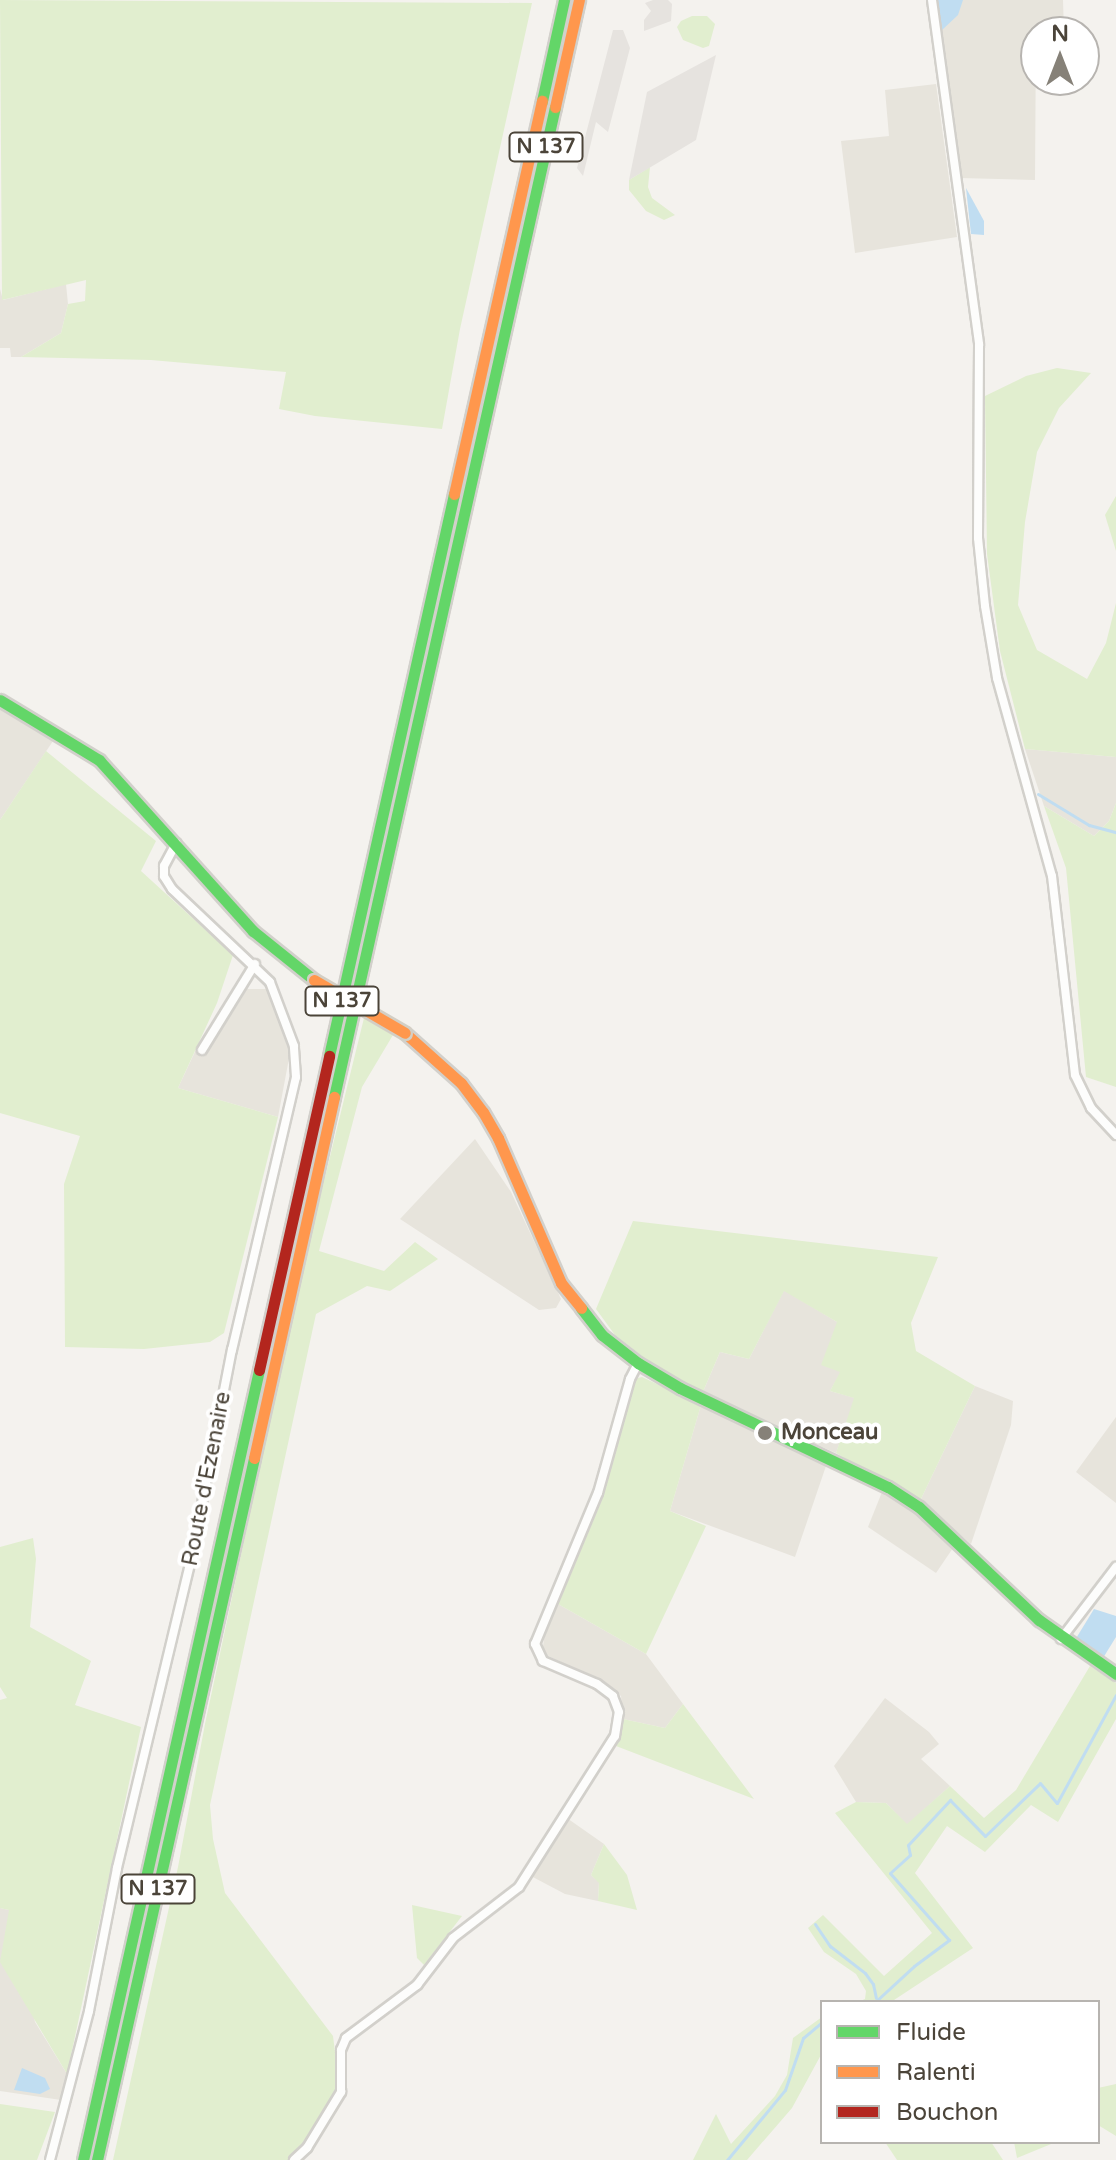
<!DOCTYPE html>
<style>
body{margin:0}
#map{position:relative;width:1116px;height:2160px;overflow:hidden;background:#f4f2ee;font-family:"Varela Round",sans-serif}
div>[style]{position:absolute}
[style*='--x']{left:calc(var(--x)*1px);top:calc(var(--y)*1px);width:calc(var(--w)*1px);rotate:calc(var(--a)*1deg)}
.residential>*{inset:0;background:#e7e4dc}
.green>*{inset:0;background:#e1eecf}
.parking>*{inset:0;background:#e6e3df}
.water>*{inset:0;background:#c0ddf1}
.stream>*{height:3px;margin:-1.5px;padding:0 1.5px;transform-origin:1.5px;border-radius:1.5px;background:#c0ddf1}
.roads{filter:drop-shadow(2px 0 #d2d0cb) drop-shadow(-2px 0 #d2d0cb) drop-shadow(0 2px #d2d0cb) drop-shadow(0 -2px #d2d0cb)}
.street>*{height:8px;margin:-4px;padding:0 4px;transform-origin:4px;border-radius:4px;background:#fdfdfc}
.fast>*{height:11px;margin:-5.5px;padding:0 5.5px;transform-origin:5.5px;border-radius:5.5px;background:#63d668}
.slow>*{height:11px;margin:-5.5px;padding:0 5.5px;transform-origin:5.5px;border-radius:5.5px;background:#ff974d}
.jam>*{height:11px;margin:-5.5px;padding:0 5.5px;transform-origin:5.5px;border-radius:5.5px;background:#b3261e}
.bridges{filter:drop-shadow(2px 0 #d3cfc5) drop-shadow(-2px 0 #d3cfc5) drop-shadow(0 2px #d3cfc5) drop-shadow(0 -2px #d3cfc5)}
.slow-bridge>*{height:11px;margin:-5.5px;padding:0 5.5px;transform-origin:5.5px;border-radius:5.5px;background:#ff974d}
.dots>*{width:22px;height:22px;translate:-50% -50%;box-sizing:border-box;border:4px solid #fff;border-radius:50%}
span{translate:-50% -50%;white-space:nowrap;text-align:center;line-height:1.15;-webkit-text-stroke:8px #fff;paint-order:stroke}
.shield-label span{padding:2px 6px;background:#fff;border:2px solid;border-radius:6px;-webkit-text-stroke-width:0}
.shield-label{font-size:20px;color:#4b4439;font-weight:700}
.poi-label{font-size:22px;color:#4b4439;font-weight:700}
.left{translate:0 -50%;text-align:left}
.street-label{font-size:22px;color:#4b4439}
.legend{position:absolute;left:820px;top:2000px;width:280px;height:144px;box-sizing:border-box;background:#fff;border:2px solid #b7b4b0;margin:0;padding:10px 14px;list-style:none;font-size:24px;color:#4b4439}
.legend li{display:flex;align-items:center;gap:16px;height:40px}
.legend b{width:40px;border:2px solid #b7b4b0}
.north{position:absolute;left:1020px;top:16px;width:80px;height:80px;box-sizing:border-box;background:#fff;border:2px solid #b7b4b0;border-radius:50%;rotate:0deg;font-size:22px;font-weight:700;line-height:32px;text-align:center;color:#4b4439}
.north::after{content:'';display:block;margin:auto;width:28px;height:36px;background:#868178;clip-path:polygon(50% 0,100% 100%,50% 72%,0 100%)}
</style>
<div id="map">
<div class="residential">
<i style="clip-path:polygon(936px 0,1063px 0,1064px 32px,1036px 32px,1035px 180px,960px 178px)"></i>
<i style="clip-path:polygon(936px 84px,957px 237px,855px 253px,841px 141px,889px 136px,885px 90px)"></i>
<i style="clip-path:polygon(66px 284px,68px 304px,61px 333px,21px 357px,11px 357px,10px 348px,0 348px,0 289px,3px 300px)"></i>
<i style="clip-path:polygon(0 707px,55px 738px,0 820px)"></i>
<i style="clip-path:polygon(1025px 749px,1116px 757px,1116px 803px,1109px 821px,1094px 836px,1044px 806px)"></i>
<i style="clip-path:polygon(247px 989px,267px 989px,290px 1053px,278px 1117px,178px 1088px,200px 1041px,212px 1045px)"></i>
<i style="clip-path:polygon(475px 1139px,511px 1192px,561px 1299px,556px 1308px,539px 1310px,400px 1219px)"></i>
<i style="clip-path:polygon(784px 1290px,837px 1322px,841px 1372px,830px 1391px,855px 1398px,836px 1453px,702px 1394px,720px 1352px,749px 1359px)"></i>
<i style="clip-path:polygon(975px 1386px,1013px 1401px,1011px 1425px,971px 1544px,920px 1501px)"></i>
<i style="clip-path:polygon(701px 1405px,827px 1463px,795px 1557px,670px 1511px)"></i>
<i style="clip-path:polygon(1116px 1417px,1116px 1503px,1076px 1472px)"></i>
<i style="clip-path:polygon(882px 1492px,931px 1523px,953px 1548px,936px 1573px,868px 1527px)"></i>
<i style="clip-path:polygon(558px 1604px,646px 1654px,683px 1704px,665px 1728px,623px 1719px,621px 1696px,597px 1679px,542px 1653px,545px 1633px)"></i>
<i style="clip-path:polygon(885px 1698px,929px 1732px,939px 1744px,921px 1759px,950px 1786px,907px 1825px,886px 1803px,856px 1802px,834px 1766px)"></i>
<i style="clip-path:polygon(564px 1816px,604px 1844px,591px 1875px,599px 1882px,598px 1901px,565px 1894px,529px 1875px)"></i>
<i style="clip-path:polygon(0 1908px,9px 1910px,35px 2022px,67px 2074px,61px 2100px,0 2091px)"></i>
</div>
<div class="green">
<i style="clip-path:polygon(0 0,532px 3px,460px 329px,442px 429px,315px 416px,279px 409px,286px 372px,151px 360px,21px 357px,61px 333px,68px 304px,85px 301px,86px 280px,2px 300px)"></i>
<i style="clip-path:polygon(692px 16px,707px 16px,715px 24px,709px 46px,703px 48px,683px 40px,677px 27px,681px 21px)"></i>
<i style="clip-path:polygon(650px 167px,648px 187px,652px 198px,675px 215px,664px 220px,646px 211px,629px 190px,629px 180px)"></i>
<i style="clip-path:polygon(1057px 368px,1091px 373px,1059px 408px,1037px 452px,1025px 522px,1018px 605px,1037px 650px,1087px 679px,1106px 643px,1116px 603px,1116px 757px,1025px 749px,1000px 651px,987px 554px,985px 396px,1026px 376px)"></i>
<i style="clip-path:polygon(1116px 496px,1116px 551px,1105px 515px)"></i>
<i style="clip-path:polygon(46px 751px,156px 841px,141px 871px,233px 955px,217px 1003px,178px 1088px,278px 1117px,224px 1333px,210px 1342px,144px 1349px,65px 1347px,64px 1184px,80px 1136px,0 1113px,0 820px)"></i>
<i style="clip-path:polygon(1116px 803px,1116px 1087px,1086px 1077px,1066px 868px,1044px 806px,1094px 836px,1109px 821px)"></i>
<i style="clip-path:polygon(364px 1018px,393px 1035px,362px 1087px,319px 1251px,384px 1271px,415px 1242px,438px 1259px,390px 1291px,367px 1286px,316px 1314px,210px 1805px,213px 1839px,225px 1893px,333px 2036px,339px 2083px,313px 2135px,289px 2160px,113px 2160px,178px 1867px,205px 1724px,299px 1283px)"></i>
<i style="clip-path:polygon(633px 1221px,938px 1257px,911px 1323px,916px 1351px,975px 1386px,920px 1501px,836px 1453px,854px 1398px,830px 1391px,840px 1372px,821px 1365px,837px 1322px,784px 1291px,749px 1359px,720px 1352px,702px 1394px,661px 1371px,615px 1335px,596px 1309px)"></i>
<i style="clip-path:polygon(642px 1377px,701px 1405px,670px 1511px,706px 1526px,646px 1654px,558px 1604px,603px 1497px,634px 1379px)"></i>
<i style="clip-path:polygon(33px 1538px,36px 1559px,30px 1627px,91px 1661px,75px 1705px,141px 1727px,67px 2074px,0 1962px,9px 1910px,0 1908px,0 1700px,7px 1698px,0 1687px,0 1547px)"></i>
<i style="clip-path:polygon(1090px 1666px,1116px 1683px,1116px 1719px,1058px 1822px,1031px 1805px,985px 1852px,947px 1826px,915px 1873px,973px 1948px,891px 2002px,858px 2002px,865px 1999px,866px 1991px,856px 1974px,824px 1952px,808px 1928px,823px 1915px,884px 1976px,932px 1933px,835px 1813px,856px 1802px,886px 1803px,907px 1824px,950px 1786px,984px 1818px,1016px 1790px)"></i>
<i style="clip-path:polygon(683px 1704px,754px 1799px,616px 1746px,623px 1719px,665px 1728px)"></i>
<i style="clip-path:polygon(604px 1844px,627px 1875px,637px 1910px,598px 1901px,599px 1883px,591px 1875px)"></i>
<i style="clip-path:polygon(412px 1905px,462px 1916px,424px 1965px,417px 1958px)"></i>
<i style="clip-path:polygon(822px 2017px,822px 2053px,792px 2108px,747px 2160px,693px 2160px,716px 2114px,731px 2144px,775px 2096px,787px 2075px,793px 2038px)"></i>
<i style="clip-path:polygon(1116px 2084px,1116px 2136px,1098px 2125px,1098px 2088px)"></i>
<i style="clip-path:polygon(0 2104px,55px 2112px,37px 2160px,0 2160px)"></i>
<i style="clip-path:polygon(885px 2142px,991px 2142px,1003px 2160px,897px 2160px)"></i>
<i style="clip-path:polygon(1014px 2142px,1056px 2142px,1017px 2158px)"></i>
</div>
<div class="parking">
<i style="clip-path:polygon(653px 0,668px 0,672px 4px,671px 21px,644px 31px,644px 20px,651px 11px,645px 3px)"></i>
<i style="clip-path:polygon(613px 30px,623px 30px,630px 48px,608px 132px,596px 122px,583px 176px,577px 168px)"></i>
<i style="clip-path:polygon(716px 55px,696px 140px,629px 180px,647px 92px)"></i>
</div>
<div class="water">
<i style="clip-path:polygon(936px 0,963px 0,958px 15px,941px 31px)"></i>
<i style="clip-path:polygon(966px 188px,984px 221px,984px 235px,971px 234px)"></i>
<i style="clip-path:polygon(1094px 1609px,1116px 1616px,1116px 1637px,1103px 1658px,1075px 1640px)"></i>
<i style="clip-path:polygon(22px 2068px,45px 2078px,50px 2089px,40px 2094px,14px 2090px)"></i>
</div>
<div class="stream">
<i style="--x:1038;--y:794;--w:60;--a:31.3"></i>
<i style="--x:1089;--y:825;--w:28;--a:15"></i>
<i style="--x:815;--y:1924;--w:27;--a:56"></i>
<i style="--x:830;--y:1946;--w:44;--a:37.6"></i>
<i style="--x:865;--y:1973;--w:14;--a:54"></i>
<i style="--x:873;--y:1984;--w:14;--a:78"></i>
<i style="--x:875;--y:2002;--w:53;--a:-42.7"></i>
<i style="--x:914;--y:1966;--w:44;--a:-36.6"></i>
<i style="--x:949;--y:1940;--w:89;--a:-131.4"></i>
<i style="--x:890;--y:1873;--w:27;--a:-42"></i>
<i style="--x:910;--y:1855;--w:10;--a:-101"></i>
<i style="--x:908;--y:1845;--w:62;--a:-47"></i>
<i style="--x:950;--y:1800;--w:50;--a:45.8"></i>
<i style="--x:985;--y:1836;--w:76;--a:-43.9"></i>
<i style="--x:1040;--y:1783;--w:26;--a:50"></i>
<i style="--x:1057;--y:1803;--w:123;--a:-61.4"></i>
<i style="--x:727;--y:2160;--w:91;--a:-50.4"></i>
<i style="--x:785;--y:2090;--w:55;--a:-70.9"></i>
<i style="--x:803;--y:2038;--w:25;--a:-40"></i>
</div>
<div class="roads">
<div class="street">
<i style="--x:932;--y:0;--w:348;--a:82.2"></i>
<i style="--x:979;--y:345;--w:193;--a:90.3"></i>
<i style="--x:978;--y:538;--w:68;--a:84.1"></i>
<i style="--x:985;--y:606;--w:73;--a:80.5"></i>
<i style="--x:997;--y:678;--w:205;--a:74.5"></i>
<i style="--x:1052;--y:876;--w:200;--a:83.4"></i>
<i style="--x:1075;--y:1075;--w:37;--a:64"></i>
<i style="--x:1091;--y:1108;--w:37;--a:47"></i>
<i style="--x:202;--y:1050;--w:101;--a:-58.4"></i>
<i style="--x:1061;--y:1639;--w:91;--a:-52.6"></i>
<i style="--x:50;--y:2160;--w:154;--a:-75.3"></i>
<i style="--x:89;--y:2011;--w:146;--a:-78.9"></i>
<i style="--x:117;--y:1868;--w:322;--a:-76.5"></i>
<i style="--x:192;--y:1555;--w:209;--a:-79"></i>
<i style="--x:232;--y:1350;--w:280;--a:-76.8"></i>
<i style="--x:296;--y:1077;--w:31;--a:-94"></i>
<i style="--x:294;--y:1046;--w:68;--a:-110.6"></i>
<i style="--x:270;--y:982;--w:135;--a:-136.5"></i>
<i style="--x:172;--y:889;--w:15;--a:-122"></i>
<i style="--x:164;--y:876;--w:10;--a:-90"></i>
<i style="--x:164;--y:866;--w:26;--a:-62"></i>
<i style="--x:294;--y:2160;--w:18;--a:-43"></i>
<i style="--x:307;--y:2148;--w:66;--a:-58.7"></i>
<i style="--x:341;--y:2092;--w:42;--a:-90"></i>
<i style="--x:341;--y:2050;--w:13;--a:-67"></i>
<i style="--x:346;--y:2038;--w:89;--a:-36.7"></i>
<i style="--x:417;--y:1985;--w:59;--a:-52.5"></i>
<i style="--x:453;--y:1938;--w:83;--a:-37.7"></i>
<i style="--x:519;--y:1887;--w:179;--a:-57.6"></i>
<i style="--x:615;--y:1736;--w:24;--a:-81"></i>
<i style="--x:619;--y:1712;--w:17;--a:-111"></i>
<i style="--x:613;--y:1696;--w:20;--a:-143"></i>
<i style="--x:597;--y:1684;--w:59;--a:-156.9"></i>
<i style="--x:543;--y:1661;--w:19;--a:-115"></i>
<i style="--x:535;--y:1644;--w:164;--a:-67.4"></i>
<i style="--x:598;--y:1493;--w:118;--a:-74.3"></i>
<i style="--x:630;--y:1379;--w:18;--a:-63"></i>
</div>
<div class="fast">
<i style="--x:542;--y:101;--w:103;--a:-77.7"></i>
<i style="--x:0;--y:700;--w:116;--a:31.2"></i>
<i style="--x:99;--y:760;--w:230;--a:48"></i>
<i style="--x:253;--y:931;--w:78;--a:38.8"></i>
<i style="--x:329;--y:1056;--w:576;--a:-77.46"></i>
<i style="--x:334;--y:1097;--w:1014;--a:-77.42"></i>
<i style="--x:581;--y:1308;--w:34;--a:52"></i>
<i style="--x:602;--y:1335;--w:46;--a:37.9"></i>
<i style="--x:638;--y:1363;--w:49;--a:30.8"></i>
<i style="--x:680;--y:1388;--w:230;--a:25.5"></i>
<i style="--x:888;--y:1487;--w:37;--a:33"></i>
<i style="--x:919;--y:1507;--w:165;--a:43.3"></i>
<i style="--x:1039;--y:1620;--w:94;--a:35"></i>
<i style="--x:83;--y:2160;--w:809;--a:-77.44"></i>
<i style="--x:97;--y:2160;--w:719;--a:-77.39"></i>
</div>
<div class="slow">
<i style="--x:555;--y:107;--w:110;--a:-77.4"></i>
<i style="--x:454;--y:494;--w:403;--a:-77.4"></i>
<i style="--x:405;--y:1033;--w:75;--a:41.8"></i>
<i style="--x:461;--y:1083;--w:36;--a:53"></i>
<i style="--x:483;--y:1112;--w:30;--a:60"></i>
<i style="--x:498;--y:1138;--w:158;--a:66.5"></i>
<i style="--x:561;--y:1283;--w:32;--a:51"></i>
<i style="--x:254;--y:1458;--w:370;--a:-77.5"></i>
</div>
<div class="jam">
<i style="--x:259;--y:1370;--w:322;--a:-77.4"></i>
</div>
</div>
<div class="bridges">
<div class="slow-bridge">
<i style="--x:314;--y:980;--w:105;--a:30.2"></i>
</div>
</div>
<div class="dots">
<i style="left:765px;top:1433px;background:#868178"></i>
</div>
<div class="shield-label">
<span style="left:546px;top:147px">N 137</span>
<span style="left:342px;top:1001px">N 137</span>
<span style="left:158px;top:1889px">N 137</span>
</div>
<div class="poi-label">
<span class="left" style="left:781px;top:1433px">Monceau</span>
</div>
<div class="street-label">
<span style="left:207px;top:1479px;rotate:-79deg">Route d'Ezenaire</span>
</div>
<ul class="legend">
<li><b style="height:10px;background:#63d668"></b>Fluide</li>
<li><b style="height:10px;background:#ff974d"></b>Ralenti</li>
<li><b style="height:10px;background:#b3261e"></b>Bouchon</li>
</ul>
<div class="north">N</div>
</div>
